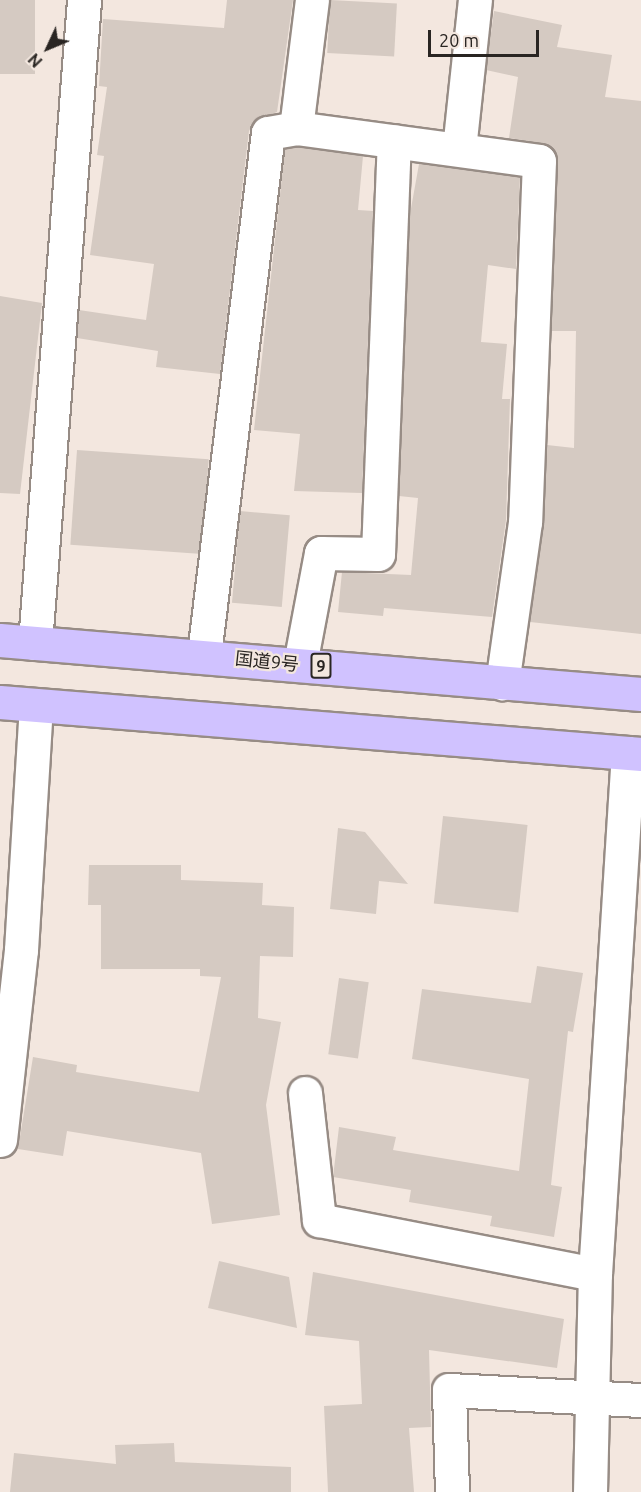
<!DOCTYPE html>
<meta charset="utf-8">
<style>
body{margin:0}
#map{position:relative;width:641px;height:1492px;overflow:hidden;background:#f3e7df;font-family:Ubuntu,"Noto Sans JP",sans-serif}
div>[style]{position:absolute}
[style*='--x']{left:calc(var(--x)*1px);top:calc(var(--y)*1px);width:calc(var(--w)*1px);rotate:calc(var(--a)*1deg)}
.building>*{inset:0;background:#d5cac2;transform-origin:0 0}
.roads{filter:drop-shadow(2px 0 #978c85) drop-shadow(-2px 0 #978c85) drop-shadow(0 2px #978c85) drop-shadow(0 -2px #978c85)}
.minor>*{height:33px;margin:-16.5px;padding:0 16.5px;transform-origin:16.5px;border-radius:16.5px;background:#fff}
.trunk>*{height:33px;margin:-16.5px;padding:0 16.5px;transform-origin:16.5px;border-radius:16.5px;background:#d0c2ff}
span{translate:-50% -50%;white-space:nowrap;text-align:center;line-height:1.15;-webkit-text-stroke:4.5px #f3e7df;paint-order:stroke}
.shield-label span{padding:2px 4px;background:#f3e7df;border:2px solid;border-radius:4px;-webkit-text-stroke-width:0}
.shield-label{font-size:16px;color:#292522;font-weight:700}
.street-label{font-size:18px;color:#292522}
.north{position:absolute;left:18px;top:18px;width:60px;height:60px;-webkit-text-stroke:4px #f3e7df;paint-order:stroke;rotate:226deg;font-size:16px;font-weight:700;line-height:24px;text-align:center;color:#292522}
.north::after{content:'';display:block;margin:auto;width:21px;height:27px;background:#292522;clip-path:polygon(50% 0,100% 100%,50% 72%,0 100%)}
.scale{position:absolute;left:428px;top:30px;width:111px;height:27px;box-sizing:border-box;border:3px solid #292522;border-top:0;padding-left:8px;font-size:18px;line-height:21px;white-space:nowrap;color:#292522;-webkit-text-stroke:4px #f3e7df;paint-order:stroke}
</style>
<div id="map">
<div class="building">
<i style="left:0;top:0;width:35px;height:74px"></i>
<i style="clip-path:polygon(227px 0,293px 0,277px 112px,255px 120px,249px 131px,220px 374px,156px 367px,158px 351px,77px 338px,79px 310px,146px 320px,154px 264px,90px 255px,104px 156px,97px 155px,107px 87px,99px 86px,103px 19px,224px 28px)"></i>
<i style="left:330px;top:0;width:67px;height:53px;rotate:3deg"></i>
<i style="clip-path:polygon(494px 11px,562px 25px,557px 47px,612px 55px,605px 97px,641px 101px,641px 634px,530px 622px,544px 523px,547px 445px,574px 448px,576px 331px,551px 331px,556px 153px,542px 143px,509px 138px,518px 77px,486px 70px)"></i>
<i style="clip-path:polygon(296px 147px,363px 156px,358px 210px,373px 211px,362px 493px,294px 491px,300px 434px,254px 430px,285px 149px)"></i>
<i style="clip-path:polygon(419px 164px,520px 177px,516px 269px,488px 265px,481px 342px,507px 344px,502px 399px,510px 399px,506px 520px,492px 617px,384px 608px,383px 616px,338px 612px,342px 572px,411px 575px,418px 498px,399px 496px,410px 214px)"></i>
<i style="clip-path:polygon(0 296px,42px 303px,20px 494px,0 493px)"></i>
<i style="left:77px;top:450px;width:132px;height:95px;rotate:4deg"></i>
<i style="left:240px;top:511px;width:50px;height:92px;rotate:5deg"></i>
<i style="left:443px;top:816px;width:85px;height:88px;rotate:6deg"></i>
<i style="clip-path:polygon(338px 828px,365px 832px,408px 884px,379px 881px,376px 914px,330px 909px)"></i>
<i style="clip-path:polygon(89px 865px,181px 865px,181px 880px,263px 883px,262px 905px,294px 907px,293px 957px,260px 956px,258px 1018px,281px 1022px,266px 1105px,280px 1215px,212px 1224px,201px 1153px,67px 1131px,63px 1156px,18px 1149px,33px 1057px,77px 1065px,76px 1072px,199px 1092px,221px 977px,200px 976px,200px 969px,101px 969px,101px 905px,88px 905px)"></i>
<i style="clip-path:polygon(537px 966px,583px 973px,573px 1032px,568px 1031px,551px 1185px,562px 1187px,554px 1237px,490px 1226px,492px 1216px,409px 1202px,411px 1190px,333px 1177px,339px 1127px,396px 1137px,393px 1150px,519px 1171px,529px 1079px,412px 1059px,422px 989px,531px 1003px)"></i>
<i style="left:339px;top:978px;width:30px;height:77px;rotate:8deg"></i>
<i style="clip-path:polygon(219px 1261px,289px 1277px,297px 1328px,208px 1308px)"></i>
<i style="clip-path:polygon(313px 1272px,564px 1319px,557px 1368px,429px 1350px,431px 1427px,409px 1428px,414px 1492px,328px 1492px,324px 1406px,362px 1404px,359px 1341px,305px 1335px)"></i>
<i style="clip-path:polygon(174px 1443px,175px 1462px,291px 1467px,291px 1492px,10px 1492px,14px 1453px,116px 1464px,115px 1445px)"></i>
</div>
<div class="roads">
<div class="minor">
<i style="--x:296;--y:128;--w:129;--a:-82.9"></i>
<i style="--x:459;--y:149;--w:150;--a:-83.9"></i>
<i style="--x:35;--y:643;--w:645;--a:-85.64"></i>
<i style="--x:204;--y:654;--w:525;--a:-83"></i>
<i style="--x:268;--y:133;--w:28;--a:-10"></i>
<i style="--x:296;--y:128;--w:245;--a:7.7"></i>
<i style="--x:539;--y:161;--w:361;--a:92.2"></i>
<i style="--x:525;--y:522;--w:163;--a:98.1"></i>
<i style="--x:300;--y:664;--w:113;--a:-79.3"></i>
<i style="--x:321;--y:553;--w:57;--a:1"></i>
<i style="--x:378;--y:554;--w:413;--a:-87.8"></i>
<i style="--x:305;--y:1093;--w:128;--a:83.7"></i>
<i style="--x:319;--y:1220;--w:281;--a:11.1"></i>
<i style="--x:0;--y:1140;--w:191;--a:-83.7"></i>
<i style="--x:21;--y:950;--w:245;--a:-86.5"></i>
<i style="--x:452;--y:1492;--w:102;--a:-91.7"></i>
<i style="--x:449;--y:1390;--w:192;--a:3"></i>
<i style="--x:590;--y:1492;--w:218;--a:-88.7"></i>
<i style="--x:595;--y:1274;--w:522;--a:-86.38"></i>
</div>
<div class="trunk">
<i style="--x:0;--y:640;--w:643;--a:4.82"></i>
<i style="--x:0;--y:702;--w:643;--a:4.64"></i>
</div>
</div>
<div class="shield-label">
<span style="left:321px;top:666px">9</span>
</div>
<div class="street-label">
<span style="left:267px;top:661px;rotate:6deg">国道9号</span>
</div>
<div class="north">N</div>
<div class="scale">20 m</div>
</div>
